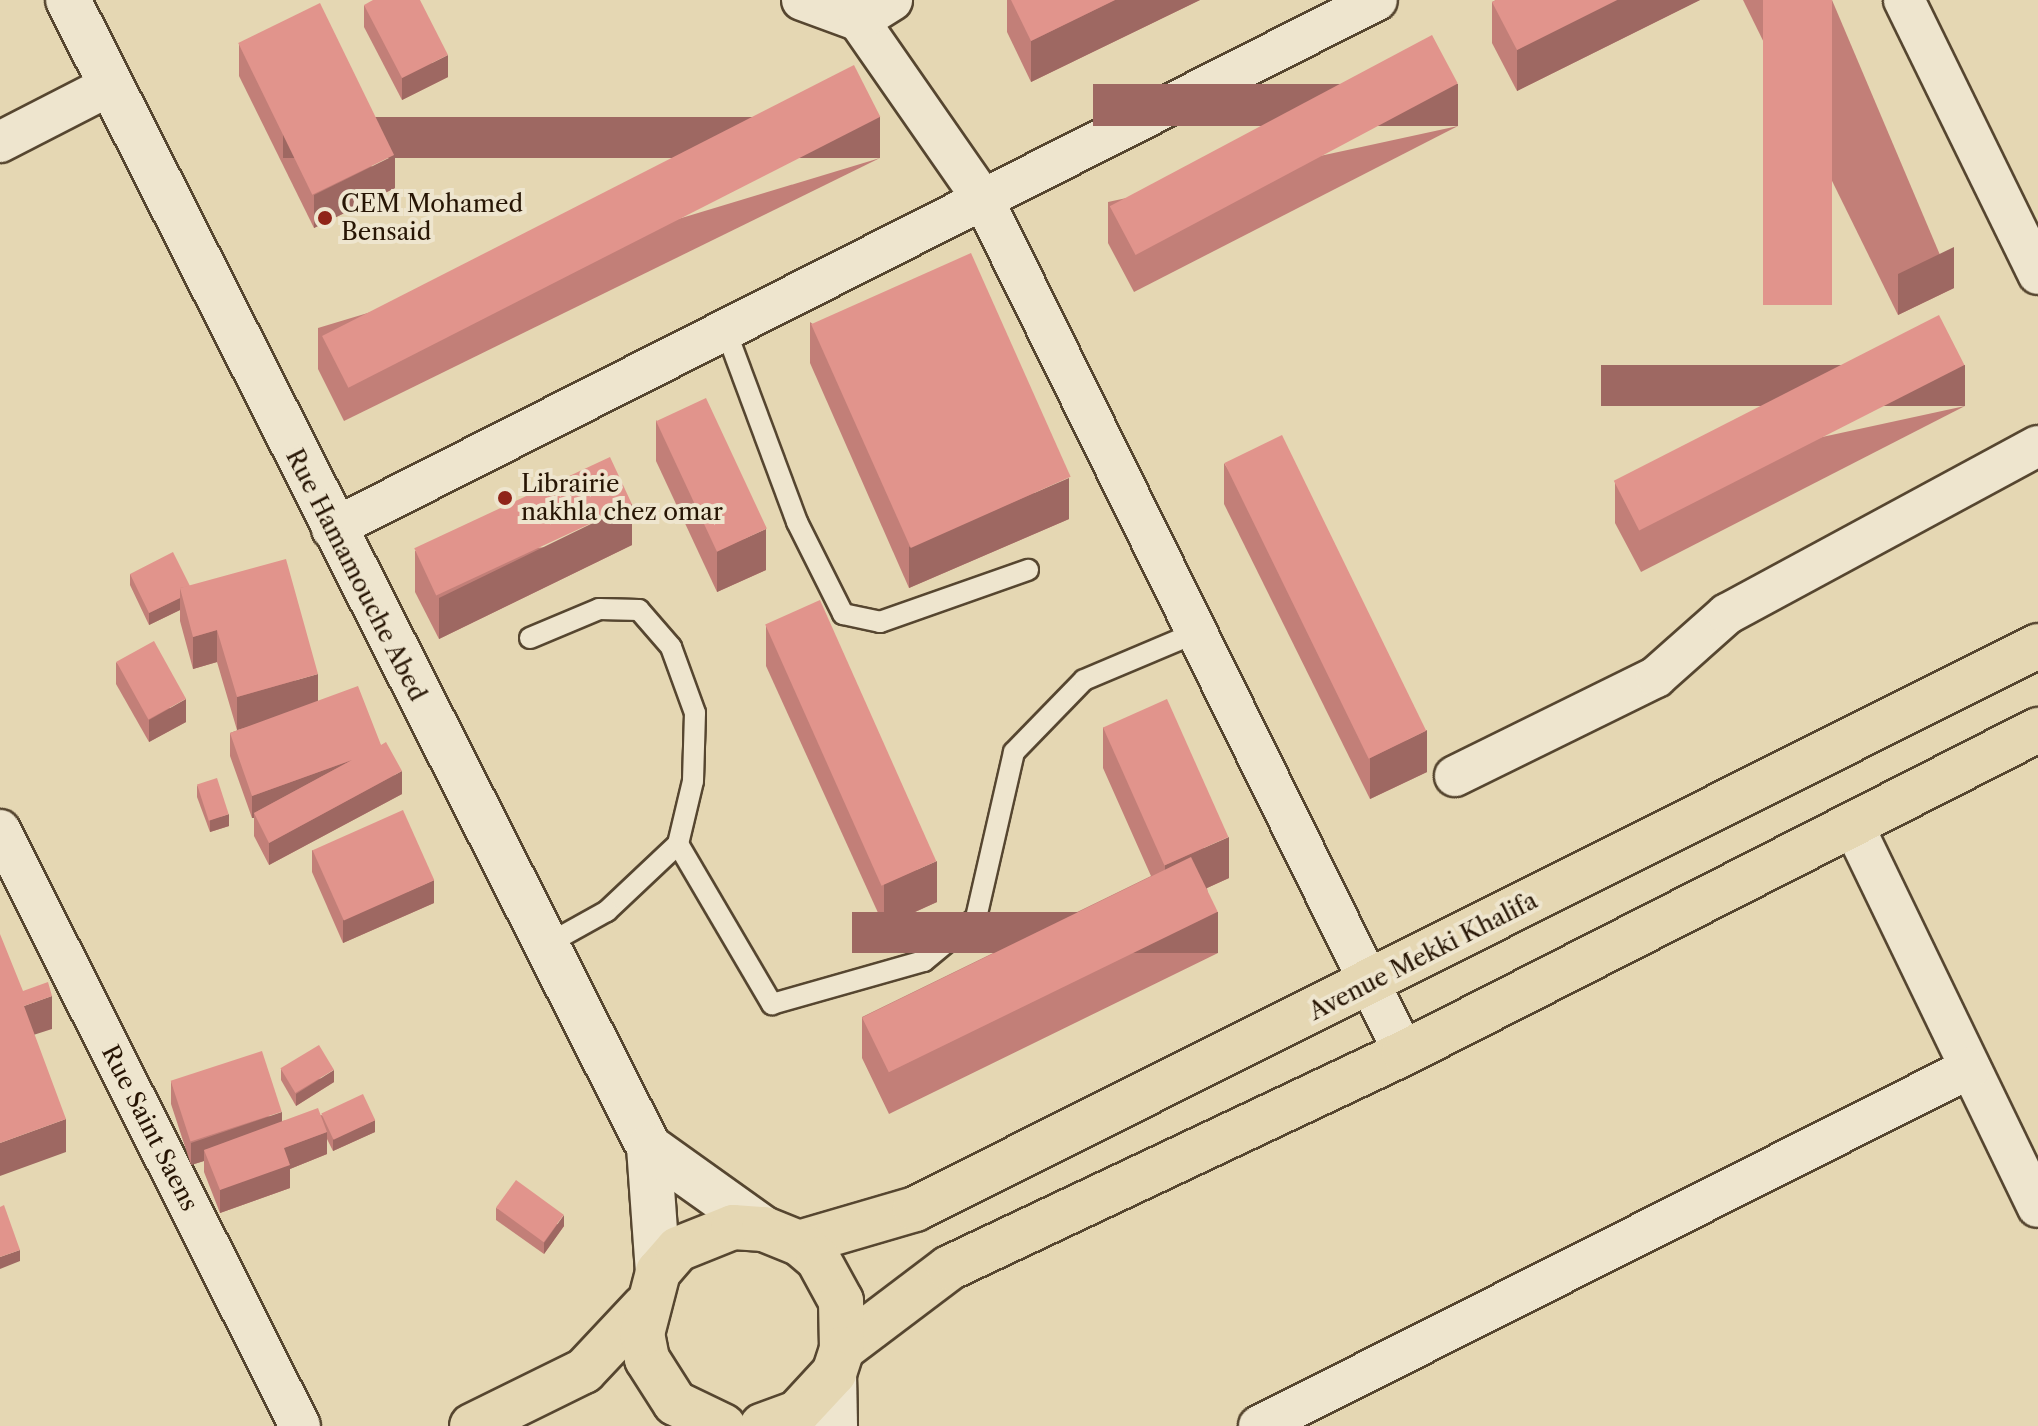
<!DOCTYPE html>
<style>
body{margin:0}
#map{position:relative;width:2038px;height:1426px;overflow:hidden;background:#e5d7b3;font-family:"Libre Caslon Text",serif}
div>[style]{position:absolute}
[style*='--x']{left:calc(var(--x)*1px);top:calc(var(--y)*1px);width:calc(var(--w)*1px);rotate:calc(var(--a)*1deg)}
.roads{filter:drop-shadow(2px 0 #564630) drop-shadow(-2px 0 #564630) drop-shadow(0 2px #564630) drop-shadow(0 -2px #564630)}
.lane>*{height:20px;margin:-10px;padding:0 10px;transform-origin:10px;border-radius:10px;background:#eee5ce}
.street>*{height:40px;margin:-20px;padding:0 20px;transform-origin:20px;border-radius:20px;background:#eee5ce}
.secondary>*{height:44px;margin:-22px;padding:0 22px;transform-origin:22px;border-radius:22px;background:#eee5ce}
.primary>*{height:44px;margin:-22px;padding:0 22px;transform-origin:22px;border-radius:22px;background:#e5d7b3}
.wall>*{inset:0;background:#c27f78}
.shaded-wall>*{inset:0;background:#9e6862;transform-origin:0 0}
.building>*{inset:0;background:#e1948c;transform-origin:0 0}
.dots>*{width:22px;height:22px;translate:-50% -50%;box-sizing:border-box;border:4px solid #eee5ce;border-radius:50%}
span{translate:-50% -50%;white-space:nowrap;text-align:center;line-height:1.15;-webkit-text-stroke:8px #eee5ce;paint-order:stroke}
.poi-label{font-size:24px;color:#271504}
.left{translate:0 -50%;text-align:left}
.street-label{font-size:24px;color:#271504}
</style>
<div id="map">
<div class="roads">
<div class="lane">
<i style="--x:726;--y:331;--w:204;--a:69.6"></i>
<i style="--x:797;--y:522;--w:103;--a:63.4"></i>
<i style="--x:843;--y:614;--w:38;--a:12"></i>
<i style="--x:880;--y:622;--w:157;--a:-19.4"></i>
<i style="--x:530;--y:638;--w:75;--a:-22.8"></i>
<i style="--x:599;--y:609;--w:40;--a:1.4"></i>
<i style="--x:639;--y:610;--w:49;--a:49.1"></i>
<i style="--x:671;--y:647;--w:70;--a:70"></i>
<i style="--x:695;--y:713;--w:68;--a:91.7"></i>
<i style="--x:693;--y:781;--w:65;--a:103.4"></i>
<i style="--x:678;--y:844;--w:98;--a:136.7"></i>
<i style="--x:607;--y:911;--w:72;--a:150.9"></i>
<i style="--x:678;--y:844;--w:186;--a:59.6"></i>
<i style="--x:772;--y:1004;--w:158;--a:-15.8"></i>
<i style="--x:924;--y:961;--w:67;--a:-39.6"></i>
<i style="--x:976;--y:918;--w:170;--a:-77.1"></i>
<i style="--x:1014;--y:752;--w:100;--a:-45.8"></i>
<i style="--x:1084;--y:680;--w:121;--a:-22.9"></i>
</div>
<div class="street">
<i style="--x:802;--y:0;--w:61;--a:20.2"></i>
<i style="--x:859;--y:21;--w:219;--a:55.2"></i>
<i style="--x:984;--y:201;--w:950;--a:63.76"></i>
<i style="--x:1904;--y:0;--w:305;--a:63.9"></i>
<i style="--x:859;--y:21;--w:39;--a:-32"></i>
<i style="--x:0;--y:142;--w:125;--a:-27.2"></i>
<i style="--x:332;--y:529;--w:1171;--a:-26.85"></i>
<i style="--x:1455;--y:776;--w:224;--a:-26.2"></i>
<i style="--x:1656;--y:677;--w:95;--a:-41.6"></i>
<i style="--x:1727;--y:614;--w:353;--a:-28.4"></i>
<i style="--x:1853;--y:825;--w:424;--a:64.2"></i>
<i style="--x:0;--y:830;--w:667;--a:63.28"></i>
<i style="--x:1259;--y:1426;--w:796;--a:-26.73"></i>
</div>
<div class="secondary">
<i style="--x:68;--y:0;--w:1286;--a:63.14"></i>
<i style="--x:649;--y:1147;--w:125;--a:85.9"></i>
<i style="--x:649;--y:1147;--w:141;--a:35.5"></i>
<i style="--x:834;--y:1373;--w:53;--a:88.9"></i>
</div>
<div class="primary">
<i style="--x:799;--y:1243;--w:121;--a:-16.3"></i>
<i style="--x:915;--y:1209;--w:1256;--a:-26.63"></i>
<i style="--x:842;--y:1349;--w:134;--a:-37.1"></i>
<i style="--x:949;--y:1268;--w:503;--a:-25.29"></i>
<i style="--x:1404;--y:1053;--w:712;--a:-27"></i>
<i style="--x:472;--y:1426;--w:125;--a:-26.2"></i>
<i style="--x:584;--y:1371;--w:88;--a:-46.8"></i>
<i style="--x:723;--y:1426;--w:53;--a:-154.4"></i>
<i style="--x:675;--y:1403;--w:52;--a:-122.5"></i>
<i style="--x:647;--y:1359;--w:25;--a:-101"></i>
<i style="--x:642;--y:1334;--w:64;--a:-75.5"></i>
<i style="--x:658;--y:1272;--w:30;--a:-49"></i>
<i style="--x:678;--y:1249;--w:59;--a:-21.8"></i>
<i style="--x:733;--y:1227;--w:31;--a:4"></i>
<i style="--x:764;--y:1229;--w:38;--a:22"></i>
<i style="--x:799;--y:1243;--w:25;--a:40"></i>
<i style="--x:818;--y:1259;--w:48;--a:61.3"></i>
<i style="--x:841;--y:1301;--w:48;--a:88.8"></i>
<i style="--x:842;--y:1349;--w:25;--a:108"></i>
<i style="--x:834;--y:1373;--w:54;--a:132.8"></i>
<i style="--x:797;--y:1413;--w:37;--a:160"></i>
</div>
</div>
<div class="wall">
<i style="clip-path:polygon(1007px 0,1200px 0,1031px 82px,1007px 32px)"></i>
<i style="clip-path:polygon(1496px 0,1700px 0,1517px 91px,1492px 43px,1492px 2px)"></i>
<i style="clip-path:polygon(1743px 0,1832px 0,1954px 288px,1898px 315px)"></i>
<i style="clip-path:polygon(364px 5px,448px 77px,402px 100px,364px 27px)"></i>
<i style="clip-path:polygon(239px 44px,395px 188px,314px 228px,239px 76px)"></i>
<i style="clip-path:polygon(1458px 126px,1134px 292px,1108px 243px,1108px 202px)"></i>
<i style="clip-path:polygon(880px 158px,344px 421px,318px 369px,318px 328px)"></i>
<i style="clip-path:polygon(810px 322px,1069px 519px,909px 588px,810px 363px)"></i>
<i style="clip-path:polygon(1965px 406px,1641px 572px,1615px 523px,1615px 482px)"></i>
<i style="clip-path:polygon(656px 420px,766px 570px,717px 592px,656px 461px)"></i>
<i style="clip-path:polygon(1224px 463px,1427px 772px,1370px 799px,1224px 504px)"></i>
<i style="clip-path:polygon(632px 545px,439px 639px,415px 592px,415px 551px)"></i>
<i style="clip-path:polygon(130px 574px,190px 586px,318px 701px,381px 745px,402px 794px,269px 865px,254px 836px,254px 818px,252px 818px,230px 756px,230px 733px,249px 726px,237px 730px,217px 662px,193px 669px,180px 621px,180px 610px,149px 625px,130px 585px)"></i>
<i style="clip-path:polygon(766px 625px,937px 902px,884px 926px,766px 666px)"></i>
<i style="clip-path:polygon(116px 662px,186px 722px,149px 742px,116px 684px)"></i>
<i style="clip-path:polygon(1103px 727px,1229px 878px,1207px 888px,1218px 953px,889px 1114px,862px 1058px,862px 1017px,1151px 876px,1103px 768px)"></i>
<i style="clip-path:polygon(197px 785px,229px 826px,210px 832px,197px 797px)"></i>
<i style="clip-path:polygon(312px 850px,434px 903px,343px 943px,312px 872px)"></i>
<i style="clip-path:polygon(281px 1069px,334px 1082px,296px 1106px,281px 1080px)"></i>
<i style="clip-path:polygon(171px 1082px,282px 1121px,321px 1115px,375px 1132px,333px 1151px,327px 1139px,327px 1154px,290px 1169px,290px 1188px,220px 1213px,204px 1172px,204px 1161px,191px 1165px,171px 1104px)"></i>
<i style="clip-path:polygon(496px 1208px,564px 1226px,544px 1254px,496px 1220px)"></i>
</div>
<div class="shaded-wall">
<i style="clip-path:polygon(1115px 0,1200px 0,1031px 82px,1031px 41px)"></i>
<i style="clip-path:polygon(1617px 0,1700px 0,1517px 91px,1517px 50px)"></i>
<i style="clip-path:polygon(448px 55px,448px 77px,402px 100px,402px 78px)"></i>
<i style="left:1458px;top:84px;width:42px;height:365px;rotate:90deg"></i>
<i style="left:880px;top:117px;width:41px;height:597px;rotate:90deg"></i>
<i style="clip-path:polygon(395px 155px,395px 188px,314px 228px,314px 195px)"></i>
<i style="clip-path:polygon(1954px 247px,1954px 288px,1898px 315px,1898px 274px)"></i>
<i style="left:1965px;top:365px;width:41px;height:364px;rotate:90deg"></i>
<i style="clip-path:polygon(1069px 478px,1069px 519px,909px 588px,909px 547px)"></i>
<i style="clip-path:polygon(632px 504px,632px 545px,439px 639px,439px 598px)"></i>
<i style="clip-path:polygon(766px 529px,766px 570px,717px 592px,717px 551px)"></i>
<i style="clip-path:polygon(180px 598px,180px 610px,149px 625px,149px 613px)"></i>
<i style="clip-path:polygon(217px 630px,217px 662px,193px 669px,193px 637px)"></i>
<i style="clip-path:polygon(318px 674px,318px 707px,237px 730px,237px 697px)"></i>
<i style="clip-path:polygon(186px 699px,186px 722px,149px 742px,149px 720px)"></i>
<i style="clip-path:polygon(1427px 730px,1427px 772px,1370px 799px,1370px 758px)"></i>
<i style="clip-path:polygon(352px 760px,254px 813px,254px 818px,252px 818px,252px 796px)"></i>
<i style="clip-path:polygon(402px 771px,402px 794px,269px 865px,269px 843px)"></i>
<i style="clip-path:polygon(229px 814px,229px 826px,210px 832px,210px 820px)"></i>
<i style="clip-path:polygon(1229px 837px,1229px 878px,1165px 907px,1165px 865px)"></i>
<i style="clip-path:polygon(937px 861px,937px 902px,884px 926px,884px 884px)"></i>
<i style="clip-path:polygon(434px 880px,434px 903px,343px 943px,343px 920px)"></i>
<i style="left:1218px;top:912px;width:41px;height:366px;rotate:90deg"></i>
<i style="clip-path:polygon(52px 996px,52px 1029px,24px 1038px,24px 1006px)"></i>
<i style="clip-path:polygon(334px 1070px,334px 1082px,296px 1106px,296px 1094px)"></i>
<i style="clip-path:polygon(282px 1112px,282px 1134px,204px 1150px,204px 1161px,191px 1165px,191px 1143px)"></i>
<i style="clip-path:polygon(66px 1119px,66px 1152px,0 1176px,0 1143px)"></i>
<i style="clip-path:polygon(375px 1120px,375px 1132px,333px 1151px,333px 1139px)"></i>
<i style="clip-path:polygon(327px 1132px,327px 1154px,290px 1169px,290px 1188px,220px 1213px,220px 1190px,284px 1148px)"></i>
<i style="clip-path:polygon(564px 1215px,564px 1226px,544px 1254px,544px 1243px)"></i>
<i style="clip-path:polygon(20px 1250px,20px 1261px,0 1269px,0 1257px)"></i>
</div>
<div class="building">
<i style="clip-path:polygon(373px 0,420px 0,448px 55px,402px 78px,364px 5px)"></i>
<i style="clip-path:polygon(1011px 0,1115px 0,1031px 41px)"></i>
<i style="clip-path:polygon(1496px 0,1617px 0,1517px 50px,1492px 2px)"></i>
<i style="left:1763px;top:0;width:69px;height:305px"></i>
<i style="left:320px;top:3px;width:169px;height:91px;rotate:64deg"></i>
<i style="left:1432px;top:35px;width:55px;height:365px;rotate:62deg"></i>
<i style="left:854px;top:65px;width:58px;height:597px;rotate:63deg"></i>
<i style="left:971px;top:253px;width:245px;height:175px;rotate:66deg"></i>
<i style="left:1939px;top:315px;width:56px;height:365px;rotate:63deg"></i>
<i style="left:706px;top:398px;width:144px;height:55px;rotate:65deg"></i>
<i style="left:1282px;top:435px;width:329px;height:64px;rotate:64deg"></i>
<i style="left:610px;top:457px;width:52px;height:216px;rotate:65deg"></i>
<i style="clip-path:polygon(173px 552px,190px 586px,180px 588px,180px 598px,149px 613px,130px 574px)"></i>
<i style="clip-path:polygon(286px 559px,318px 674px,237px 697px,217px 630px,193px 637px,180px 588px)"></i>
<i style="left:820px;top:600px;width:286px;height:60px;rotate:66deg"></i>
<i style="left:154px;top:641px;width:66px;height:43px;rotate:61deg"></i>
<i style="clip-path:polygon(358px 686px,381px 745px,386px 742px,402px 771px,269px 843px,254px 813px,352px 760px,252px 796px,230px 733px)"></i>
<i style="left:1167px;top:699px;width:151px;height:70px;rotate:66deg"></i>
<i style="left:217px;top:778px;width:38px;height:21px;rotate:72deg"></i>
<i style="left:403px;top:810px;width:77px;height:99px;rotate:66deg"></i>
<i style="left:1191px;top:857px;width:61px;height:366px;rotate:64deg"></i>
<i style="clip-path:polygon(0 934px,23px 991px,48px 982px,52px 996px,24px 1006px,66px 1119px,0 1143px)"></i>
<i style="left:319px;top:1045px;width:29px;height:45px;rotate:59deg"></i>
<i style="left:262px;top:1051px;width:64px;height:96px;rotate:72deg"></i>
<i style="left:363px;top:1094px;width:29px;height:46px;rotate:65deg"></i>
<i style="clip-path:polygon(318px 1108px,327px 1132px,284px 1148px,290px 1165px,220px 1190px,204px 1150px)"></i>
<i style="left:516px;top:1180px;width:59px;height:34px;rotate:36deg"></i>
<i style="clip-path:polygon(4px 1205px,20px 1250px,0 1257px,0 1207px)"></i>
</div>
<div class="dots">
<i style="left:325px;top:218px;background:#8f2418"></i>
<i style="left:505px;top:498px;background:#8f2418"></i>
</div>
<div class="poi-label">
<span class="left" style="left:341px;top:218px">CEM Mohamed<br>Bensaid</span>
<span class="left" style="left:521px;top:498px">Librairie<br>nakhla chez omar</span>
</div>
<div class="street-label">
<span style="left:356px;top:575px;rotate:63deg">Rue Hamamouche Abed</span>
<span style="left:1423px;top:956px;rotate:-27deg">Avenue Mekki Khalifa</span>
<span style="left:150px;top:1128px;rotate:63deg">Rue Saint Saens</span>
</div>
</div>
